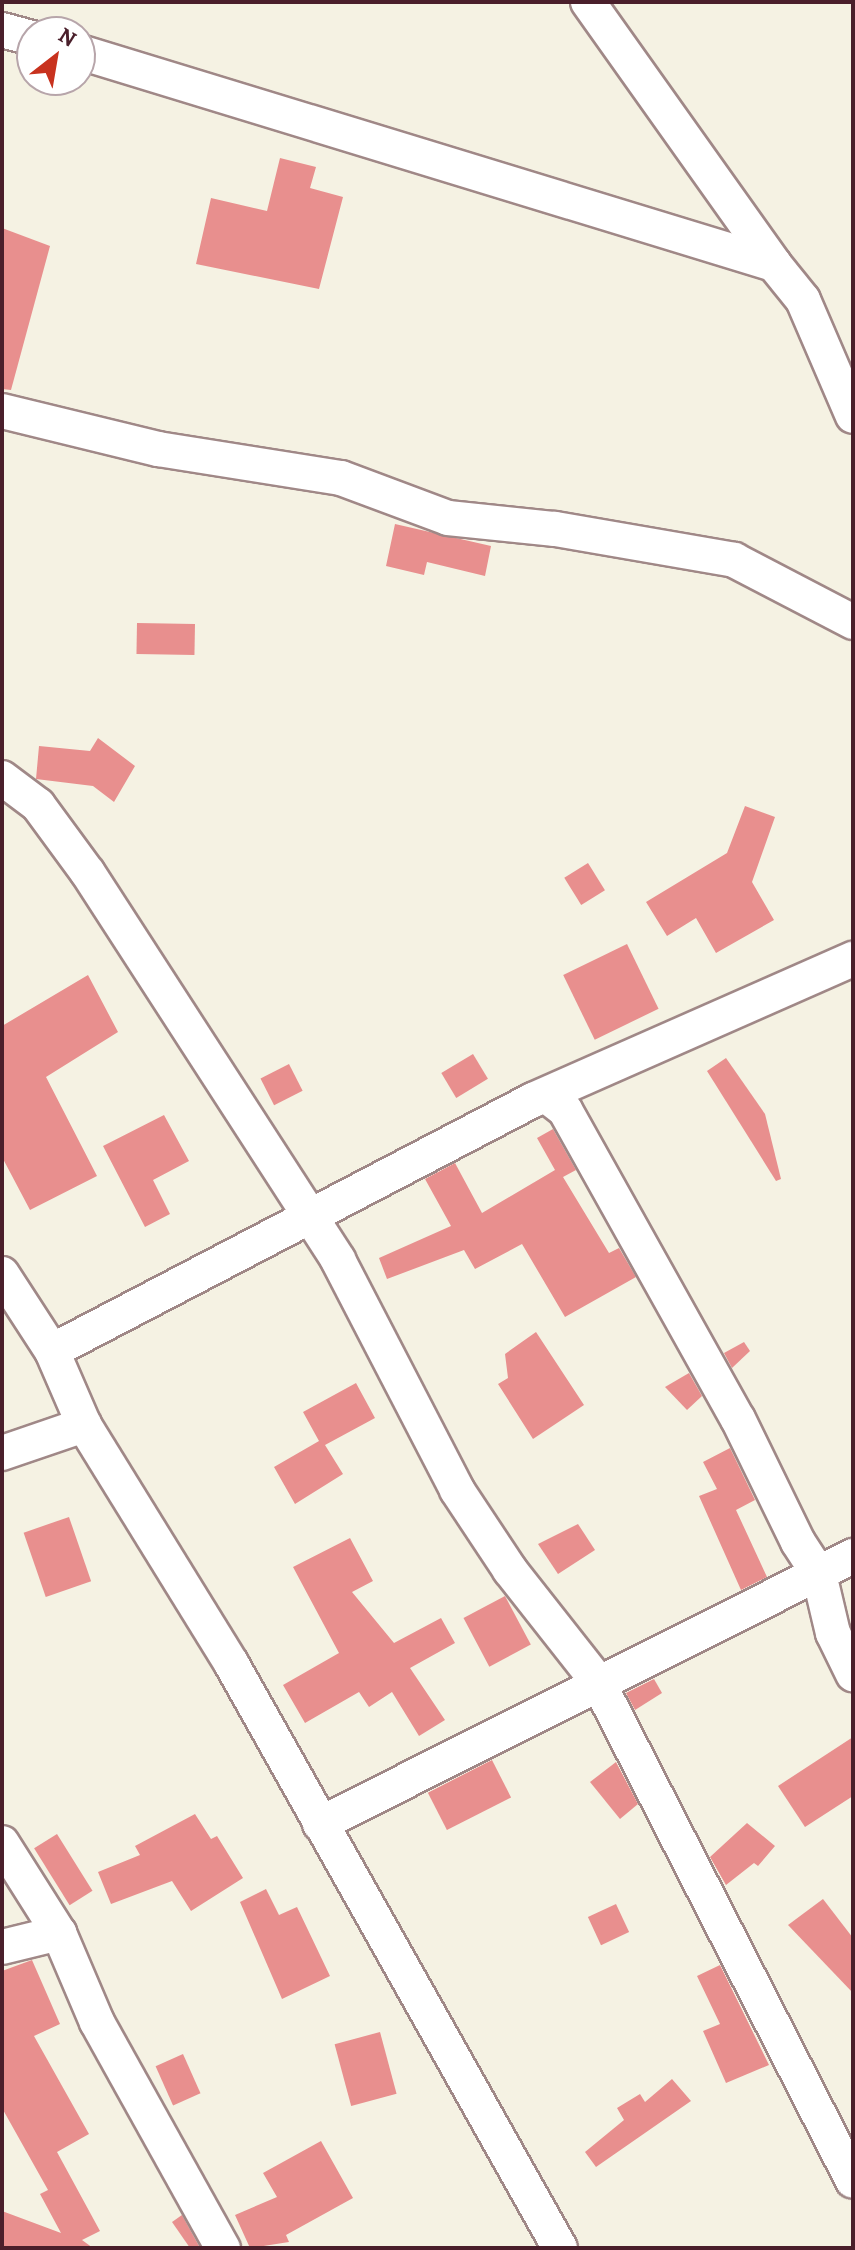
<!DOCTYPE html>
<style>
body{margin:0}
#map{position:relative;width:855px;height:2250px;overflow:hidden;background:#f5f2e3;font-family:Alegreya,serif}
div>[style]{position:absolute}
[style*='--x']{left:calc(var(--x)*1px);top:calc(var(--y)*1px);width:calc(var(--w)*1px);rotate:calc(var(--a)*1deg)}
.building>*{inset:0;background:#e88f8e;transform-origin:0 0}
.roads{filter:drop-shadow(2px 0 #a08887) drop-shadow(-2px 0 #a08887) drop-shadow(0 2px #a08887) drop-shadow(0 -2px #a08887)}
.minor>*{height:34px;margin:-17px;padding:0 17px;transform-origin:17px;border-radius:17px;background:#fff}
span{translate:-50% -50%;white-space:nowrap;text-align:center;line-height:1.15;-webkit-text-stroke:8px #fff;paint-order:stroke}
.frame{position:absolute;inset:0;border:4px solid #4a1f2b;pointer-events:none}
.north{position:absolute;left:16px;top:16px;width:80px;height:80px;box-sizing:border-box;background:#fff;border:2px solid #b7a5aa;border-radius:50%;rotate:31deg;font-size:22px;font-weight:700;line-height:32px;text-align:center;color:#4a1f2b}
.north::after{content:'';display:block;margin:auto;width:28px;height:36px;background:#c8321e;clip-path:polygon(50% 0,100% 100%,50% 72%,0 100%)}
</style>
<div id="map">
<div class="building">
<i style="clip-path:polygon(280px 158px,316px 167px,310px 188px,343px 197px,319px 289px,196px 264px,211px 198px,267px 211px)"></i>
<i style="clip-path:polygon(2px 228px,50px 246px,11px 390px,2px 389px)"></i>
<i style="clip-path:polygon(395px 524px,491px 546px,485px 576px,427px 562px,424px 575px,386px 566px)"></i>
<i style="left:137px;top:623px;width:58px;height:31px;rotate:1deg"></i>
<i style="clip-path:polygon(98px 738px,135px 766px,114px 802px,93px 786px,36px 779px,39px 746px,90px 751px)"></i>
<i style="clip-path:polygon(745px 806px,775px 817px,752px 882px,774px 920px,716px 953px,696px 918px,667px 936px,646px 902px,727px 853px)"></i>
<i style="left:588px;top:863px;width:32px;height:28px;rotate:58deg"></i>
<i style="left:627px;top:944px;width:72px;height:71px;rotate:64deg"></i>
<i style="clip-path:polygon(88px 975px,118px 1032px,46px 1077px,97px 1176px,30px 1210px,2px 1157px,2px 1026px)"></i>
<i style="left:473px;top:1054px;width:29px;height:37px;rotate:59deg"></i>
<i style="clip-path:polygon(726px 1058px,765px 1114px,781px 1179px,776px 1181px,707px 1071px)"></i>
<i style="left:289px;top:1064px;width:30px;height:32px;rotate:63deg"></i>
<i style="clip-path:polygon(164px 1115px,189px 1161px,153px 1180px,170px 1214px,145px 1227px,103px 1146px)"></i>
<i style="clip-path:polygon(553px 1129px,576px 1170px,563px 1177px,609px 1253px,619px 1248px,636px 1277px,565px 1317px,522px 1244px,475px 1269px,464px 1250px,387px 1279px,379px 1258px,451px 1226px,425px 1179px,455px 1163px,482px 1213px,555px 1170px,537px 1138px)"></i>
<i style="clip-path:polygon(536px 1332px,584px 1405px,533px 1439px,498px 1384px,508px 1378px,505px 1354px)"></i>
<i style="clip-path:polygon(744px 1342px,750px 1351px,732px 1368px,724px 1353px)"></i>
<i style="clip-path:polygon(689px 1373px,702px 1396px,687px 1410px,665px 1387px)"></i>
<i style="clip-path:polygon(356px 1383px,375px 1418px,325px 1445px,343px 1474px,295px 1504px,274px 1467px,319px 1441px,303px 1412px)"></i>
<i style="clip-path:polygon(730px 1448px,755px 1500px,736px 1510px,767px 1577px,741px 1590px,699px 1496px,717px 1489px,703px 1462px)"></i>
<i style="left:69px;top:1517px;width:68px;height:48px;rotate:71deg"></i>
<i style="clip-path:polygon(578px 1524px,595px 1550px,558px 1574px,538px 1544px)"></i>
<i style="clip-path:polygon(350px 1538px,373px 1581px,352px 1592px,394px 1643px,441px 1618px,455px 1643px,410px 1668px,445px 1720px,419px 1736px,392px 1692px,369px 1707px,359px 1692px,305px 1723px,283px 1685px,339px 1653px,293px 1567px)"></i>
<i style="left:505px;top:1596px;width:55px;height:47px;rotate:62deg"></i>
<i style="clip-path:polygon(654px 1679px,662px 1693px,635px 1710px,626px 1693px)"></i>
<i style="clip-path:polygon(853px 1737px,853px 1796px,805px 1827px,778px 1786px)"></i>
<i style="left:492px;top:1760px;width:42px;height:72px;rotate:63deg"></i>
<i style="clip-path:polygon(616px 1762px,638px 1804px,620px 1819px,590px 1782px)"></i>
<i style="clip-path:polygon(195px 1814px,211px 1839px,217px 1836px,243px 1878px,191px 1911px,172px 1881px,111px 1904px,98px 1872px,140px 1855px,135px 1846px)"></i>
<i style="clip-path:polygon(747px 1823px,775px 1846px,758px 1866px,754px 1863px,726px 1885px,710px 1857px)"></i>
<i style="left:57px;top:1834px;width:67px;height:27px;rotate:58deg"></i>
<i style="clip-path:polygon(266px 1889px,279px 1915px,297px 1907px,330px 1976px,282px 1999px,240px 1902px)"></i>
<i style="clip-path:polygon(823px 1899px,853px 1938px,853px 1993px,788px 1925px)"></i>
<i style="left:616px;top:1904px;width:31px;height:31px;rotate:65deg"></i>
<i style="clip-path:polygon(32px 1960px,60px 2024px,34px 2036px,89px 2134px,57px 2152px,100px 2231px,82px 2240px,93px 2248px,2px 2248px,2px 2211px,61px 2233px,40px 2194px,48px 2190px,2px 2108px,2px 1971px)"></i>
<i style="clip-path:polygon(720px 1965px,769px 2065px,726px 2083px,703px 2031px,720px 2024px,697px 1976px)"></i>
<i style="left:380px;top:2032px;width:64px;height:47px;rotate:75deg"></i>
<i style="left:183px;top:2054px;width:43px;height:30px;rotate:66deg"></i>
<i style="clip-path:polygon(672px 2079px,691px 2101px,596px 2167px,585px 2152px,624px 2120px,617px 2108px,640px 2094px,645px 2102px)"></i>
<i style="clip-path:polygon(321px 2141px,353px 2198px,286px 2235px,289px 2242px,250px 2248px,235px 2215px,277px 2197px,263px 2173px)"></i>
<i style="clip-path:polygon(182px 2215px,199px 2246px,196px 2248px,190px 2248px,172px 2222px)"></i>
</div>
<div class="roads">
<div class="minor">
<i style="--x:588;--y:2;--w:321;--a:54.6"></i>
<i style="--x:2;--y:30;--w:31;--a:15"></i>
<i style="--x:80;--y:52;--w:726;--a:16.99"></i>
<i style="--x:774;--y:264;--w:46;--a:51.1"></i>
<i style="--x:803;--y:300;--w:126;--a:66.7"></i>
<i style="--x:2;--y:411;--w:161;--a:13.7"></i>
<i style="--x:158;--y:449;--w:185;--a:9"></i>
<i style="--x:341;--y:478;--w:114;--a:20.5"></i>
<i style="--x:448;--y:518;--w:108;--a:5.9"></i>
<i style="--x:555;--y:529;--w:182;--a:9.8"></i>
<i style="--x:734;--y:560;--w:134;--a:27.5"></i>
<i style="--x:2;--y:778;--w:45;--a:36.9"></i>
<i style="--x:38;--y:805;--w:84;--a:53.7"></i>
<i style="--x:88;--y:873;--w:461;--a:57.1"></i>
<i style="--x:338;--y:1260;--w:259;--a:62.6"></i>
<i style="--x:457;--y:1490;--w:96;--a:56.5"></i>
<i style="--x:510;--y:1570;--w:142;--a:51.8"></i>
<i style="--x:598;--y:1682;--w:560;--a:62.93"></i>
<i style="--x:547;--y:1096;--w:23;--a:38"></i>
<i style="--x:565;--y:1110;--w:354;--a:60.8"></i>
<i style="--x:738;--y:1419;--w:137;--a:64"></i>
<i style="--x:798;--y:1542;--w:38;--a:57"></i>
<i style="--x:819;--y:1574;--w:61;--a:76.7"></i>
<i style="--x:833;--y:1633;--w:46;--a:64"></i>
<i style="--x:2;--y:1274;--w:92;--a:57"></i>
<i style="--x:52;--y:1351;--w:81;--a:66.6"></i>
<i style="--x:84;--y:1425;--w:280;--a:58.3"></i>
<i style="--x:231;--y:1663;--w:671;--a:60.65"></i>
<i style="--x:52;--y:1351;--w:543;--a:-27.56"></i>
<i style="--x:533;--y:1100;--w:350;--a:-23.8"></i>
<i style="--x:2;--y:1453;--w:87;--a:-18.9"></i>
<i style="--x:320;--y:1824;--w:597;--a:-26.69"></i>
<i style="--x:2;--y:1843;--w:107;--a:57.7"></i>
<i style="--x:59;--y:1933;--w:97;--a:66.9"></i>
<i style="--x:97;--y:2022;--w:259;--a:60.9"></i>
<i style="--x:2;--y:1947;--w:59;--a:-13.8"></i>
</div>
</div>
<div class="frame"></div>
<div class="north">N</div>
</div>
